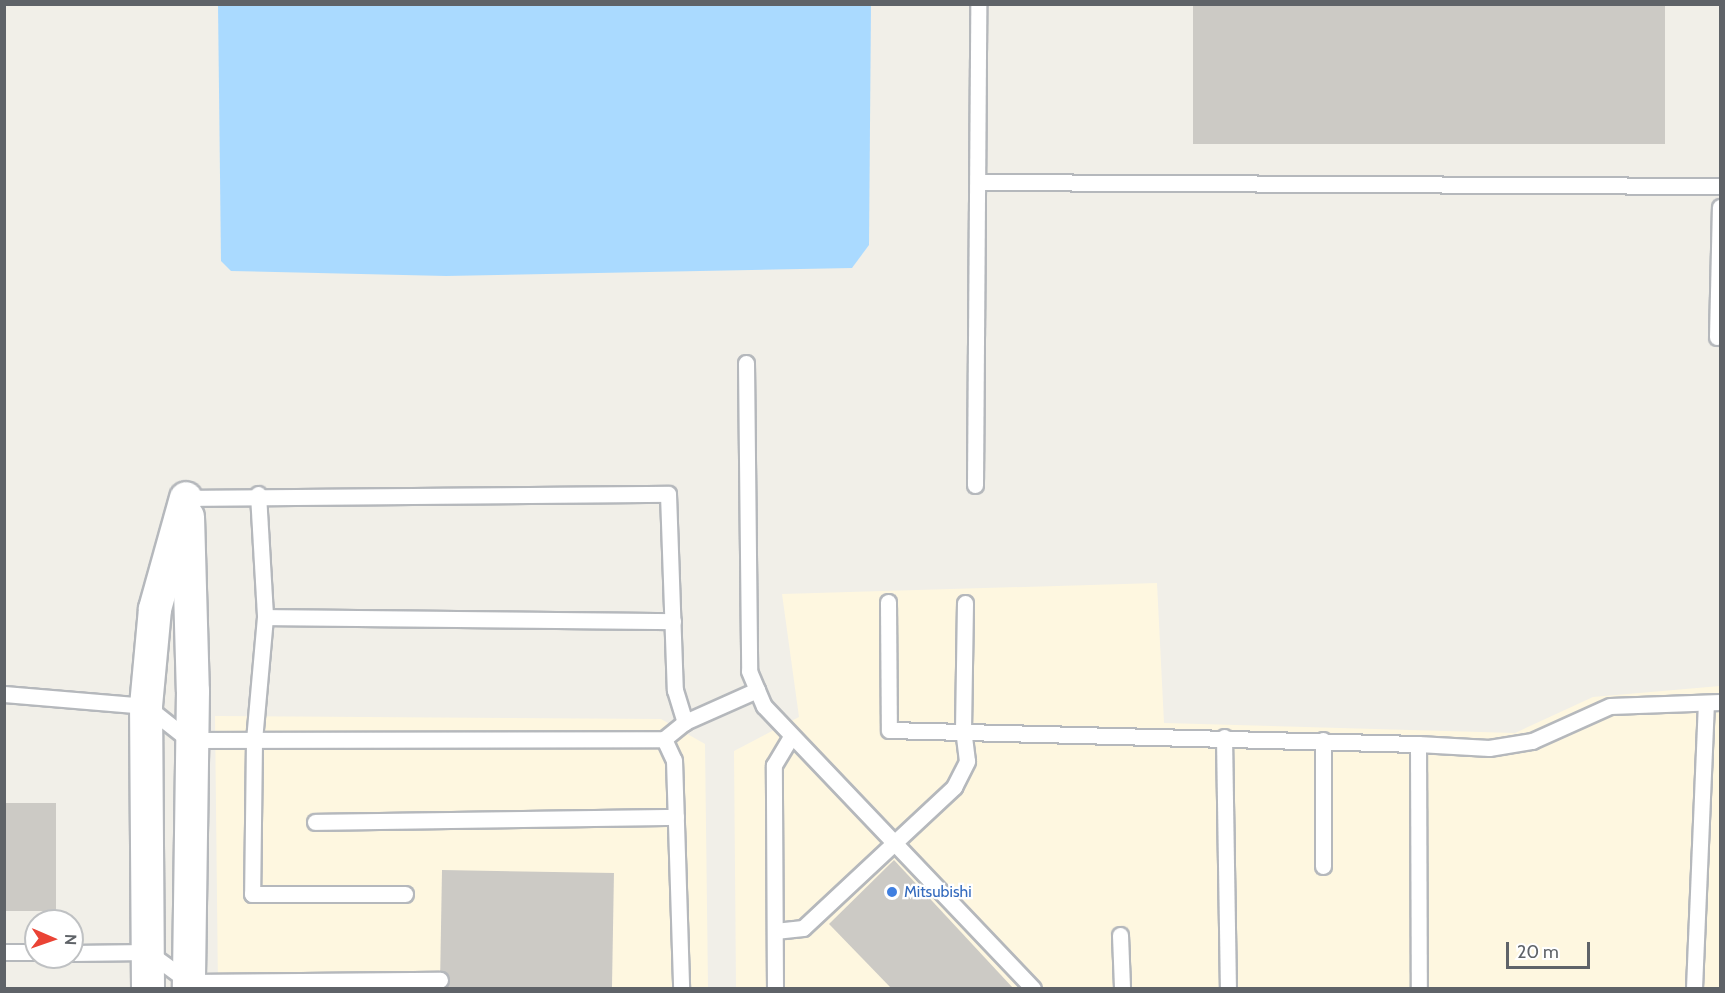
<!DOCTYPE html>
<style>
body{margin:0}
#map{position:relative;width:1725px;height:993px;overflow:hidden;background:#f1efe8;font-family:Cabin,sans-serif}
div>[style]{position:absolute}
[style*='--x']{left:calc(var(--x)*1px);top:calc(var(--y)*1px);width:calc(var(--w)*1px);rotate:calc(var(--a)*1deg)}
.commercial>*{inset:0;background:#fef7e0}
.water>*{inset:0;background:#aadaff}
.building>*{inset:0;background:#cccac5;transform-origin:0 0}
.roads{filter:drop-shadow(2px 0 #b5b8bc) drop-shadow(-2px 0 #b5b8bc) drop-shadow(0 2px #b5b8bc) drop-shadow(0 -2px #b5b8bc)}
.service>*{height:15px;margin:-7.5px;padding:0 7.5px;transform-origin:7.5px;border-radius:7.5px;background:#fff}
.minor>*{height:32px;margin:-16px;padding:0 16px;transform-origin:16px;border-radius:16px;background:#fff}
.dots>*{width:16px;height:16px;translate:-50% -50%;box-sizing:border-box;border:3px solid #fff;border-radius:50%}
span{translate:-50% -50%;white-space:nowrap;text-align:center;line-height:1.15;-webkit-text-stroke:4.5px #fff;paint-order:stroke}
.shop-label{font-size:16px;color:#366cbe}
.left{translate:0 -50%;text-align:left}
.frame{position:absolute;inset:0;border:6px solid #5f6368;pointer-events:none}
.north{position:absolute;left:24px;top:909px;width:60px;height:60px;box-sizing:border-box;background:#fff;border:2px solid #bfc1c3;border-radius:50%;rotate:92deg;font-size:16px;font-weight:700;line-height:24px;text-align:center;color:#5f6368}
.north::after{content:'';display:block;margin:auto;width:21px;height:27px;background:#ea4335;clip-path:polygon(50% 0,100% 100%,50% 72%,0 100%)}
.scale{position:absolute;left:1506px;top:942px;width:84px;height:27px;box-sizing:border-box;border:3px solid #5f6368;border-top:0;padding-left:8px;font-size:18px;line-height:21px;white-space:nowrap;color:#5f6368;-webkit-text-stroke:4px #fff;paint-order:stroke}
</style>
<div id="map">
<div class="commercial">
<i style="clip-path:polygon(1157px 583px,1164px 723px,1515px 733px,1593px 697px,1720px 686px,1720px 988px,736px 988px,734px 751px,799px 717px,782px 594px)"></i>
<i style="clip-path:polygon(215px 716px,661px 719px,705px 744px,708px 988px,218px 988px)"></i>
</div>
<div class="water">
<i style="clip-path:polygon(218px 5px,871px 5px,869px 245px,852px 268px,446px 276px,231px 271px,221px 261px)"></i>
</div>
<div class="building">
<i style="left:1193px;top:4px;width:472px;height:140px"></i>
<i style="left:5px;top:803px;width:51px;height:108px"></i>
<i style="clip-path:polygon(894px 860px,1013px 988px,891px 988px,829px 924px)"></i>
<i style="left:442px;top:870px;width:172px;height:118px;rotate:1deg"></i>
</div>
<div class="roads">
<div class="service">
<i style="--x:978;--y:182;--w:742;--a:0.31"></i>
<i style="--x:1717;--y:337;--w:130;--a:-88.7"></i>
<i style="--x:746;--y:363;--w:308;--a:89.4"></i>
<i style="--x:749;--y:671;--w:38;--a:67"></i>
<i style="--x:764;--y:706;--w:390;--a:46.4"></i>
<i style="--x:975;--y:485;--w:481;--a:-89.6"></i>
<i style="--x:258;--y:494;--w:123;--a:86.7"></i>
<i style="--x:265;--y:617;--w:408;--a:0.6"></i>
<i style="--x:186;--y:498;--w:482;--a:-0.5"></i>
<i style="--x:668;--y:494;--w:196;--a:88"></i>
<i style="--x:675;--y:690;--w:34;--a:73"></i>
<i style="--x:685;--y:722;--w:79;--a:-24"></i>
<i style="--x:888;--y:602;--w:128;--a:89.6"></i>
<i style="--x:889;--y:730;--w:529;--a:1.52"></i>
<i style="--x:1418;--y:744;--w:244;--a:89.8"></i>
<i style="--x:265;--y:617;--w:124;--a:95.1"></i>
<i style="--x:254;--y:741;--w:153;--a:90.7"></i>
<i style="--x:252;--y:894;--w:153;--a:0"></i>
<i style="--x:4;--y:694;--w:143;--a:4.8"></i>
<i style="--x:146;--y:706;--w:55;--a:38.3"></i>
<i style="--x:189;--y:740;--w:475;--a:-0.1"></i>
<i style="--x:664;--y:739;--w:27;--a:-39"></i>
<i style="--x:1224;--y:737;--w:251;--a:89.1"></i>
<i style="--x:664;--y:739;--w:23;--a:65"></i>
<i style="--x:674;--y:760;--w:228;--a:88.2"></i>
<i style="--x:1418;--y:744;--w:71;--a:3.2"></i>
<i style="--x:1489;--y:748;--w:44;--a:-9.2"></i>
<i style="--x:1532;--y:741;--w:85;--a:-24.2"></i>
<i style="--x:1610;--y:706;--w:110;--a:-2.1"></i>
<i style="--x:315;--y:822;--w:361;--a:-0.8"></i>
<i style="--x:1323;--y:866;--w:126;--a:-90"></i>
<i style="--x:775;--y:931;--w:28;--a:-6"></i>
<i style="--x:803;--y:928;--w:207;--a:-43"></i>
<i style="--x:954;--y:787;--w:29;--a:-63"></i>
<i style="--x:967;--y:761;--w:31;--a:-97"></i>
<i style="--x:963;--y:730;--w:127;--a:-89.1"></i>
<i style="--x:1120;--y:935;--w:53;--a:87.8"></i>
<i style="--x:4;--y:952;--w:32;--a:0"></i>
<i style="--x:72;--y:953;--w:76;--a:-0.8"></i>
<i style="--x:148;--y:952;--w:51;--a:36.2"></i>
<i style="--x:189;--y:982;--w:251;--a:-0.5"></i>
<i style="--x:775;--y:988;--w:223;--a:-90.3"></i>
<i style="--x:774;--y:765;--w:33;--a:-59"></i>
<i style="--x:1694;--y:988;--w:285;--a:-87.6"></i>
</div>
<div class="minor">
<i style="--x:188;--y:517;--w:174;--a:88.4"></i>
<i style="--x:193;--y:691;--w:297;--a:90.8"></i>
<i style="--x:148;--y:988;--w:282;--a:-90.4"></i>
<i style="--x:146;--y:706;--w:97;--a:-84.7"></i>
<i style="--x:155;--y:609;--w:115;--a:-74.4"></i>
</div>
</div>
<div class="dots">
<i style="left:892px;top:892px;background:#3f7fe0"></i>
</div>
<div class="shop-label">
<span class="left" style="left:904px;top:892px">Mitsubishi</span>
</div>
<div class="frame"></div>
<div class="north">N</div>
<div class="scale">20 m</div>
</div>
